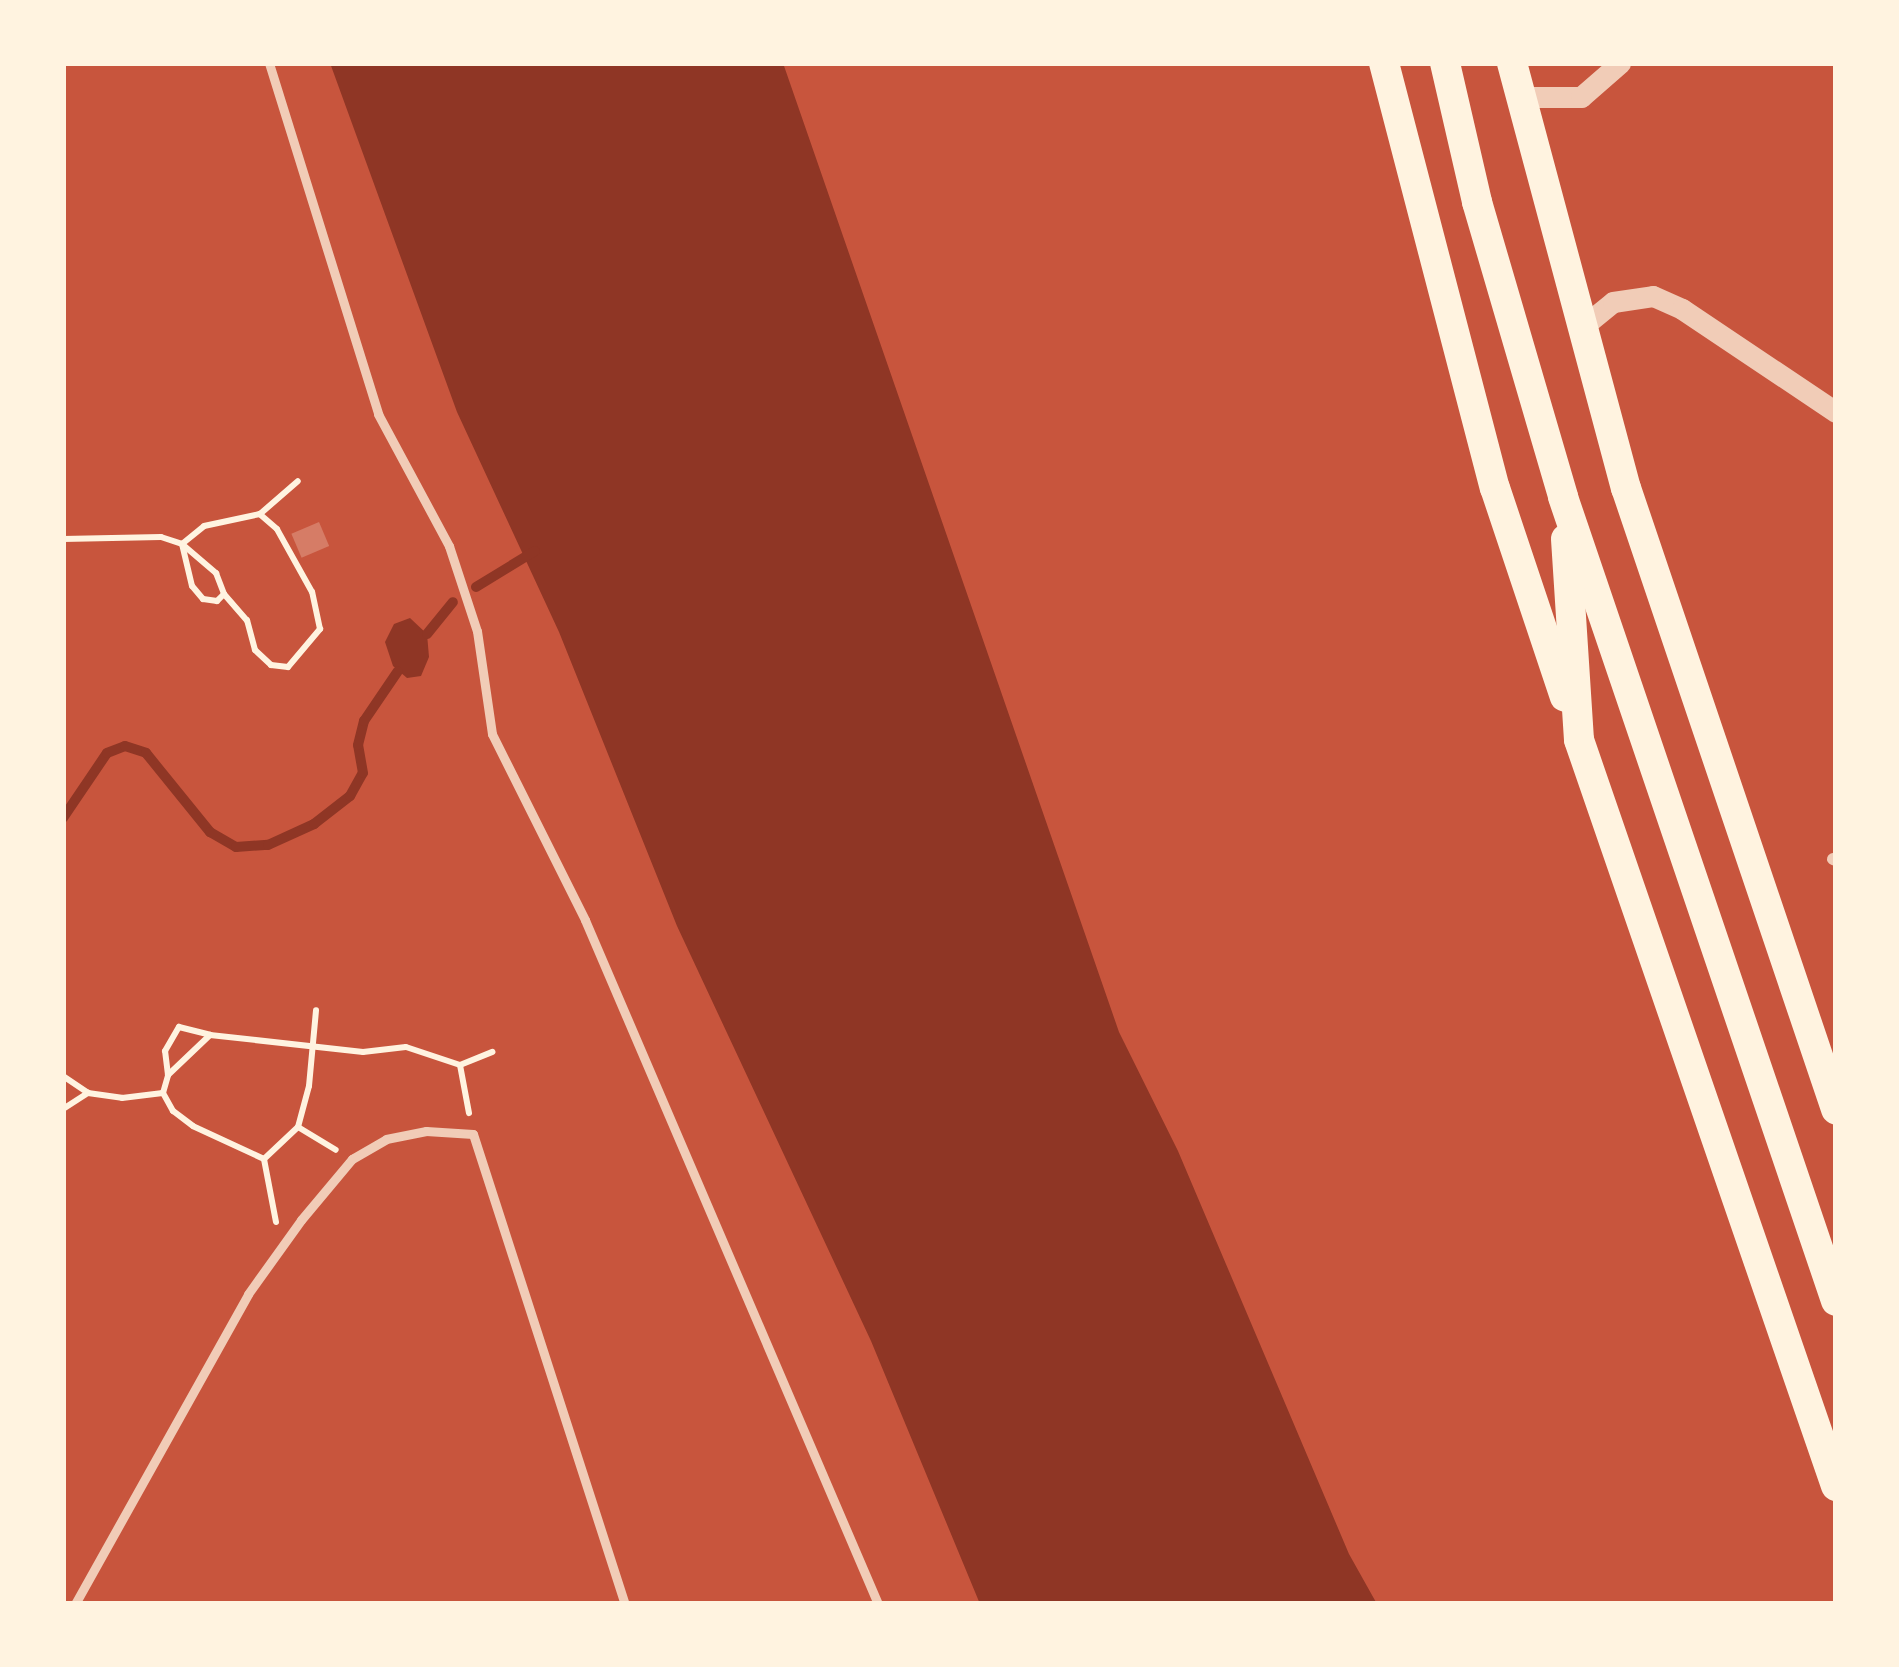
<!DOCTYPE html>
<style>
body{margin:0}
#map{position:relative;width:1899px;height:1667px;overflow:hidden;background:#c8553d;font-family:Karla,sans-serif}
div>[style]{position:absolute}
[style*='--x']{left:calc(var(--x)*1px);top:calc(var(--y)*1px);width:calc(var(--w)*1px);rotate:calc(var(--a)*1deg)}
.water>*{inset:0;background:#8f3625}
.stream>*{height:10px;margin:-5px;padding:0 5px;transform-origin:5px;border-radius:5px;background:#8f3625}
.building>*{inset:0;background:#d67c66;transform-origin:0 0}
.path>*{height:6px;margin:-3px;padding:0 3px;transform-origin:3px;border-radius:3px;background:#fff3e0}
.service>*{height:9px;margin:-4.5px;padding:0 4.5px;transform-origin:4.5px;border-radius:4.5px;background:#f1ccb7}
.minor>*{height:12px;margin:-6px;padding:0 6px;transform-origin:6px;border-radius:6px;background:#f1ccb7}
.tertiary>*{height:21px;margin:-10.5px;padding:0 10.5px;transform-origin:10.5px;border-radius:10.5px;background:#f1ccb7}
.trunk>*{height:30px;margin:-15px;padding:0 15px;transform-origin:15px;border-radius:15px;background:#fff3e0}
span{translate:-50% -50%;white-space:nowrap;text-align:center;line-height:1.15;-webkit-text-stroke:9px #fff3e0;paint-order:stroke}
.frame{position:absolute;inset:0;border:66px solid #fff3e0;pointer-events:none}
</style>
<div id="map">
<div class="water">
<i style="clip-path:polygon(330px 63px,783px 63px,1119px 1032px,1178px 1151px,1349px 1554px,1377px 1604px,980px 1604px,871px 1341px,677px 926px,559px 632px,457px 412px)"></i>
<i style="clip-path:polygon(410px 618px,427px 634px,429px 657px,421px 676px,407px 678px,393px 666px,385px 642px,394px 624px)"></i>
</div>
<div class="stream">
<i style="--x:476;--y:587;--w:69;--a:-31.4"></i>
<i style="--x:427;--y:634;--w:41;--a:-50.9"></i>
<i style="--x:63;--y:818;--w:78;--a:-55.9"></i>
<i style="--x:107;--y:753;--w:19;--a:-21"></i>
<i style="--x:125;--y:746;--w:22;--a:18"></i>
<i style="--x:146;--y:753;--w:102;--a:51"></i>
<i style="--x:210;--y:832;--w:30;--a:30"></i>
<i style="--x:236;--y:847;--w:32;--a:-4"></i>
<i style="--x:268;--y:845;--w:51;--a:-24.5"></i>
<i style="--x:314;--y:824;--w:46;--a:-37.9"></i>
<i style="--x:350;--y:796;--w:26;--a:-61"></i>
<i style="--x:363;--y:773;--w:28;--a:-100"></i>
<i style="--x:358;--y:745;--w:25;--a:-76"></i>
<i style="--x:364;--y:721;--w:60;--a:-55.8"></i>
</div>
<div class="building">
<i style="left:319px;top:522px;width:26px;height:30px;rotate:67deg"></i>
</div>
<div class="path">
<i style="--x:63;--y:539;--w:98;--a:-1.2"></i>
<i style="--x:161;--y:537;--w:22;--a:18"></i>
<i style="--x:182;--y:544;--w:45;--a:40.5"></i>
<i style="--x:216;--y:573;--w:22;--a:69"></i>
<i style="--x:224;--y:594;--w:10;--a:135"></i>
<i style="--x:217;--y:601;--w:14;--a:-172"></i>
<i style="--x:203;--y:599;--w:17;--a:-130"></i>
<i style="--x:192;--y:586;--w:43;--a:-103.4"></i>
<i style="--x:182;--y:544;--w:28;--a:-39"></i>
<i style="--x:204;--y:526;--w:57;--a:-12.1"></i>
<i style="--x:260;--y:514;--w:50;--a:-41"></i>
<i style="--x:224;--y:594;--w:35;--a:49"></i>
<i style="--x:247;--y:620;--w:31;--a:75"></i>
<i style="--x:255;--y:650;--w:22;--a:43"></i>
<i style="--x:271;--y:665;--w:17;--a:7"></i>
<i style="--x:288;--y:667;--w:50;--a:-49.9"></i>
<i style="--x:320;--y:629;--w:38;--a:-102"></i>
<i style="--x:312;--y:592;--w:72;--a:-119.1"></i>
<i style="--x:277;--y:529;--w:23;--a:-139"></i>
<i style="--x:460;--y:1065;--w:35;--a:-22"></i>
<i style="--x:168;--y:1075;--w:24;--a:-97"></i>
<i style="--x:165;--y:1051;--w:28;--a:-60"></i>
<i style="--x:179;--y:1027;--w:32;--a:14"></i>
<i style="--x:63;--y:1076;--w:30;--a:34"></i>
<i style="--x:63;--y:1109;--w:30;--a:-33"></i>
<i style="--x:88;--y:1093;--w:34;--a:8"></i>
<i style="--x:122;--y:1098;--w:41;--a:-7"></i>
<i style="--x:298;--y:1127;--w:44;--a:31.2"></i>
<i style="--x:264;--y:1159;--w:47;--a:-43.3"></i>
<i style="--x:298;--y:1127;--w:42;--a:-75"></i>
<i style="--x:309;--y:1086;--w:76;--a:-84.7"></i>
<i style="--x:276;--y:1222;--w:64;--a:-100.8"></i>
<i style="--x:264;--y:1159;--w:78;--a:-155.1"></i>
<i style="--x:193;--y:1126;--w:25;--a:-143"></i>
<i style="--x:173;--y:1111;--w:21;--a:-119"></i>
<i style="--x:163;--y:1093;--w:19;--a:-74"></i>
<i style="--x:168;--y:1075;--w:58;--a:-43.6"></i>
<i style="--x:210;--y:1035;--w:154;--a:6.3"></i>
<i style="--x:363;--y:1052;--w:43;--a:-6.6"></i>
<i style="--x:406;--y:1047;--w:57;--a:18.4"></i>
<i style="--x:460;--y:1065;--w:49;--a:79.4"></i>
</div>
<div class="service">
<i style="--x:269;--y:63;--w:368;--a:72.7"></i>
<i style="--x:378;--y:414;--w:150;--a:61.7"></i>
<i style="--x:449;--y:546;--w:89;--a:71.8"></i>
<i style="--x:477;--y:631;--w:104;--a:81.7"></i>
<i style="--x:492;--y:734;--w:208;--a:63.4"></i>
<i style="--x:585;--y:920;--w:744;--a:66.81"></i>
<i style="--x:75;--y:1604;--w:355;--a:-60.8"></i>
<i style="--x:248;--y:1294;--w:91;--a:-54.4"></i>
<i style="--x:301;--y:1220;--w:80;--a:-50.1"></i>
<i style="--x:352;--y:1159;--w:39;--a:-30"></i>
<i style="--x:386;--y:1139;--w:41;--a:-11.3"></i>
<i style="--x:426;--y:1131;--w:47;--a:3.7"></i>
<i style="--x:473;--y:1134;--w:494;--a:72.1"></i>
</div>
<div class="minor">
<i style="--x:1833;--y:859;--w:3;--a:18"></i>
</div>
<div class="tertiary">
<i style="--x:1520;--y:97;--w:61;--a:0"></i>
<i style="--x:1581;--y:97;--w:52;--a:-41.1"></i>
<i style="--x:1581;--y:328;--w:41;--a:-39.1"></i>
<i style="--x:1613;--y:302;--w:40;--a:-8.5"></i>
<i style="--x:1653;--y:296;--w:32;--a:24"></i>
<i style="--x:1682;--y:309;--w:185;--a:33.8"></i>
</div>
<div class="trunk">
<i style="--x:1384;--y:63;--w:439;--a:75.4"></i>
<i style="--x:1495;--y:488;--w:220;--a:71.5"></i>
<i style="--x:1445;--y:63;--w:143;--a:77"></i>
<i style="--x:1477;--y:202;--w:307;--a:73.7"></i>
<i style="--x:1563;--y:497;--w:849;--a:71.24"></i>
<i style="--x:1512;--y:63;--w:440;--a:75"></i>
<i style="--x:1626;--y:488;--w:656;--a:71.32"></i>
<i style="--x:1566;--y:539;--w:201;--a:86.3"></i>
<i style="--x:1579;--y:740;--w:789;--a:70.99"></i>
</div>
<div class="frame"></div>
</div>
